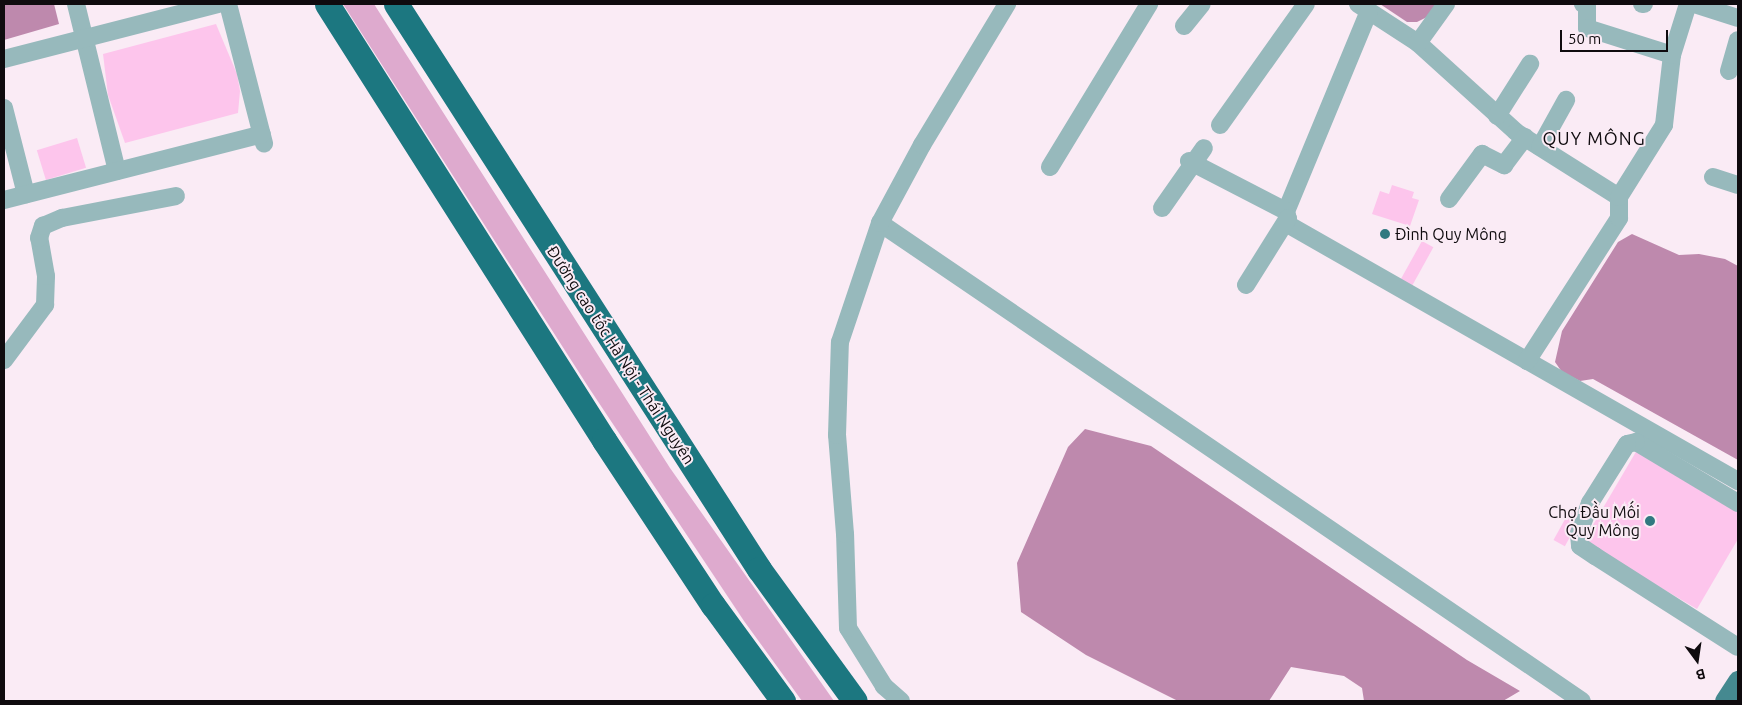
<!DOCTYPE html>
<meta charset="utf-8">
<style>
body{margin:0}
#map{position:relative;width:1742px;height:705px;overflow:hidden;background:#faebf5;font-family:Ubuntu,sans-serif}
div>[style]{position:absolute}
[style*='--x']{left:calc(var(--x)*1px);top:calc(var(--y)*1px);width:calc(var(--w)*1px);rotate:calc(var(--a)*1deg)}
.green>*{inset:0;background:#deaace}
.water>*{inset:0;background:#be89ad}
.building>*{inset:0;background:#fdc5ec;transform-origin:0 0}
.minor>*{height:18px;margin:-9px;padding:0 9px;transform-origin:9px;border-radius:9px;background:#97b9bc}
.major>*{height:21px;margin:-10.5px;padding:0 10.5px;transform-origin:10.5px;border-radius:10.5px;background:#458990}
.highway>*{height:25px;margin:-12.5px;padding:0 12.5px;transform-origin:12.5px;border-radius:12.5px;background:#1c7780}
.dots>*{width:14px;height:14px;translate:-50% -50%;box-sizing:border-box;border:2px solid #faebf5;border-radius:50%}
span{translate:-50% -50%;white-space:nowrap;text-align:center;line-height:1.15;-webkit-text-stroke:4px #faebf5;paint-order:stroke}
.poi-label{font-size:16px;color:#0f0b0e}
.left{translate:0 -50%;text-align:left}
.right{translate:-100% -50%;text-align:right}
.street-label{font-size:16px;color:#0f0b0e}
.neighbourhood-label{font-size:18px;color:#0f0b0e;letter-spacing:1px}
.frame{position:absolute;inset:0;border:5px solid #0f0b0e;pointer-events:none}
.north{position:absolute;left:1672px;top:635px;width:50px;height:50px;-webkit-text-stroke:4px #faebf5;paint-order:stroke;rotate:166deg;font-size:14px;font-weight:700;line-height:20px;text-align:center;color:#0f0b0e}
.north::after{content:'';display:block;margin:auto;width:18px;height:22px;background:#0f0b0e;clip-path:polygon(50% 0,100% 100%,50% 72%,0 100%)}
.scale{position:absolute;left:1560px;top:30px;width:108px;height:22px;box-sizing:border-box;border:2px solid #0f0b0e;border-top:0;padding-left:6px;font-size:15px;line-height:18px;white-space:nowrap;color:#0f0b0e;-webkit-text-stroke:4px #faebf5;paint-order:stroke}
</style>
<div id="map">
<div class="green">
<i style="clip-path:polygon(343px 4px,374px 4px,670px 468px,834px 701px,802px 701px,744px 621px,589px 388px)"></i>
</div>
<div class="water">
<i style="clip-path:polygon(4px 4px,54px 4px,59px 24px,4px 40px)"></i>
<i style="clip-path:polygon(1380px 4px,1439px 4px,1433px 14px,1417px 22px,1407px 22px)"></i>
<i style="clip-path:polygon(1632px 234px,1679px 255px,1699px 254px,1725px 259px,1738px 266px,1738px 460px,1593px 379px,1580px 381px,1562px 372px,1555px 362px,1562px 331px,1618px 242px)"></i>
<i style="clip-path:polygon(1085px 429px,1151px 446px,1467px 660px,1520px 691px,1503px 701px,1364px 701px,1362px 688px,1344px 676px,1291px 667px,1269px 701px,1178px 701px,1086px 655px,1021px 612px,1017px 563px,1068px 447px)"></i>
</div>
<div class="building">
<i style="clip-path:polygon(216px 24px,237px 74px,240px 91px,238px 113px,125px 143px,108px 95px,103px 54px)"></i>
<i style="left:77px;top:138px;width:31px;height:42px;rotate:73deg"></i>
<i style="clip-path:polygon(1392px 185px,1414px 192px,1412px 198px,1419px 200px,1410px 226px,1372px 214px,1380px 191px,1389px 194px)"></i>
<i style="left:1422px;top:241px;width:13px;height:45px;rotate:29deg"></i>
<i style="clip-path:polygon(1637px 450px,1738px 511px,1738px 539px,1697px 609px,1583px 542px)"></i>
<i style="left:1569px;top:512px;width:13px;height:32px;rotate:29deg"></i>
</div>
<div class="minor">
<i style="--x:76;--y:4;--w:172;--a:76.2"></i>
<i style="--x:228;--y:4;--w:144;--a:75.5"></i>
<i style="--x:1358;--y:4;--w:72;--a:33"></i>
<i style="--x:1418;--y:43;--w:132;--a:42.2"></i>
<i style="--x:1516;--y:132;--w:122;--a:32.3"></i>
<i style="--x:1583;--y:4;--w:4;--a:27"></i>
<i style="--x:1587;--y:6;--w:22;--a:90"></i>
<i style="--x:1587;--y:28;--w:89;--a:17.6"></i>
<i style="--x:1642;--y:4;--w:2;--a:0"></i>
<i style="--x:1694;--y:4;--w:46;--a:17.7"></i>
<i style="--x:1369;--y:11;--w:217;--a:112.5"></i>
<i style="--x:1286;--y:211;--w:14;--a:78"></i>
<i style="--x:1289;--y:225;--w:517;--a:29.69"></i>
<i style="--x:1184;--y:26;--w:28;--a:-51"></i>
<i style="--x:1418;--y:43;--w:48;--a:-54.3"></i>
<i style="--x:4;--y:59;--w:221;--a:-14.4"></i>
<i style="--x:1729;--y:71;--w:32;--a:-74"></i>
<i style="--x:4;--y:108;--w:89;--a:75.7"></i>
<i style="--x:1497;--y:116;--w:62;--a:-57.6"></i>
<i style="--x:1220;--y:125;--w:148;--a:-54.6"></i>
<i style="--x:1540;--y:147;--w:54;--a:-61"></i>
<i style="--x:1189;--y:161;--w:109;--a:27.3"></i>
<i style="--x:1050;--y:167;--w:191;--a:-58.7"></i>
<i style="--x:1713;--y:177;--w:26;--a:18"></i>
<i style="--x:1449;--y:199;--w:56;--a:-53.7"></i>
<i style="--x:1482;--y:154;--w:25;--a:27"></i>
<i style="--x:1504;--y:165;--w:35;--a:-53"></i>
<i style="--x:4;--y:200;--w:266;--a:-14.3"></i>
<i style="--x:1162;--y:208;--w:73;--a:-55"></i>
<i style="--x:880;--y:223;--w:849;--a:34.25"></i>
<i style="--x:1246;--y:285;--w:79;--a:-57.9"></i>
<i style="--x:4;--y:360;--w:69;--a:-53.3"></i>
<i style="--x:45;--y:305;--w:29;--a:-88"></i>
<i style="--x:46;--y:276;--w:39;--a:-100"></i>
<i style="--x:39;--y:238;--w:13;--a:-72"></i>
<i style="--x:43;--y:226;--w:21;--a:-23"></i>
<i style="--x:62;--y:218;--w:116;--a:-10.9"></i>
<i style="--x:1527;--y:361;--w:170;--a:-57.2"></i>
<i style="--x:1619;--y:218;--w:21;--a:-90"></i>
<i style="--x:1619;--y:197;--w:85;--a:-58"></i>
<i style="--x:1664;--y:125;--w:70;--a:-83.5"></i>
<i style="--x:1672;--y:55;--w:53;--a:-72.6"></i>
<i style="--x:1738;--y:503;--w:119;--a:-149.1"></i>
<i style="--x:1636;--y:442;--w:9;--a:167"></i>
<i style="--x:1627;--y:444;--w:70;--a:122.1"></i>
<i style="--x:1590;--y:503;--w:33;--a:110"></i>
<i style="--x:1579;--y:534;--w:12;--a:85"></i>
<i style="--x:1580;--y:546;--w:18;--a:34"></i>
<i style="--x:1595;--y:556;--w:169;--a:32.5"></i>
<i style="--x:901;--y:701;--w:23;--a:-139"></i>
<i style="--x:884;--y:686;--w:68;--a:-121.8"></i>
<i style="--x:848;--y:628;--w:94;--a:-91.8"></i>
<i style="--x:845;--y:534;--w:99;--a:-94.6"></i>
<i style="--x:837;--y:435;--w:93;--a:-88.2"></i>
<i style="--x:840;--y:342;--w:126;--a:-71.4"></i>
<i style="--x:880;--y:223;--w:89;--a:-61.7"></i>
<i style="--x:922;--y:145;--w:165;--a:-58.9"></i>
</div>
<div class="major">
<i style="--x:1725;--y:701;--w:24;--a:-57"></i>
</div>
<div class="highway">
<i style="--x:327;--y:4;--w:517;--a:57.57"></i>
<i style="--x:604;--y:440;--w:198;--a:56.6"></i>
<i style="--x:713;--y:605;--w:119;--a:53.9"></i>
<i style="--x:396;--y:4;--w:672;--a:57.28"></i>
<i style="--x:759;--y:569;--w:163;--a:54"></i>
</div>
<div class="dots">
<i style="left:1385px;top:234px;background:#307980"></i>
<i style="left:1650px;top:521px;background:#307980"></i>
</div>
<div class="poi-label">
<span class="left" style="left:1395px;top:234px">Đình Quy Mông</span>
<span class="right" style="left:1640px;top:521px">Chợ Đầu Mối<br>Quy Mông</span>
</div>
<div class="street-label">
<span style="left:621px;top:355px;rotate:57deg">Đường cao tốc Hà Nội - Thái Nguyên</span>
</div>
<div class="neighbourhood-label">
<span style="left:1594px;top:138px">QUY MÔNG</span>
</div>
<div class="frame"></div>
<div class="north">B</div>
<div class="scale">50 m</div>
</div>
